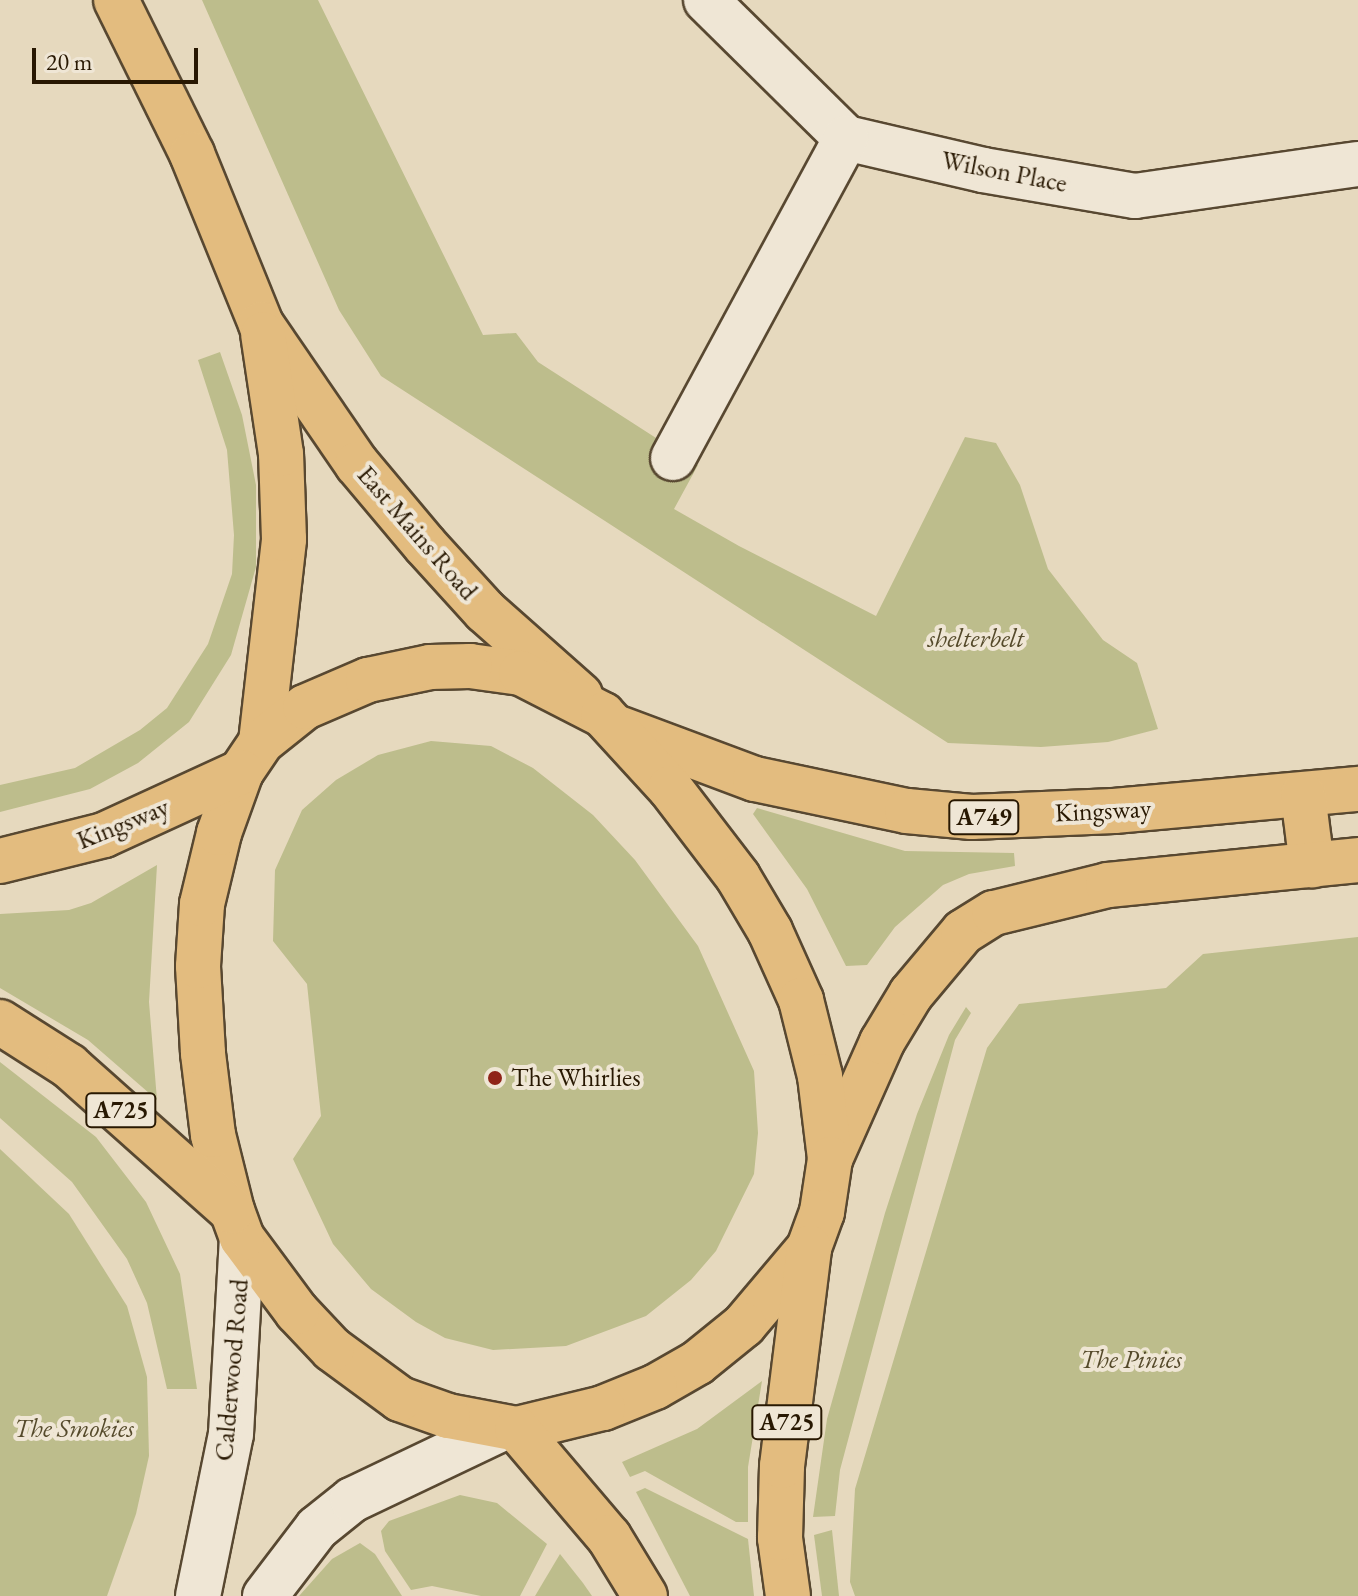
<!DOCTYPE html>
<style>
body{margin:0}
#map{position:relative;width:1358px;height:1596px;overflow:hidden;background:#e6d9be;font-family:"EB Garamond",serif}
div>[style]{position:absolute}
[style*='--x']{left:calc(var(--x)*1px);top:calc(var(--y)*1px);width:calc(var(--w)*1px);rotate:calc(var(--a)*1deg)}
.green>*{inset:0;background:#bdbd8c}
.roads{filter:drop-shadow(2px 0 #584831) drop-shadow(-2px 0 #584831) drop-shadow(0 2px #584831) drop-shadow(0 -2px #584831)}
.minor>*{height:44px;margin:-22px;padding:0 22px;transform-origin:22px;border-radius:22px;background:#efe6d5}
.major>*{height:44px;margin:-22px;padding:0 22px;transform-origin:22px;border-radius:22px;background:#e3bc7f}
.highway>*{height:44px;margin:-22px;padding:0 22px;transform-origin:22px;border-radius:22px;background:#e3bc7f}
.dots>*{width:22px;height:22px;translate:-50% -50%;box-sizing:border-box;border:4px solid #efe6d5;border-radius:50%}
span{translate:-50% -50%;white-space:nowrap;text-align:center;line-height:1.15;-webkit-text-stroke:8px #efe6d5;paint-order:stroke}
.shield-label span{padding:2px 6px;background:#efe6d5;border:2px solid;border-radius:6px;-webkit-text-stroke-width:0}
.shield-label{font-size:24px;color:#281802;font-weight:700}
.street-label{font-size:26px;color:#281802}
.park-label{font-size:26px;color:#554a2b;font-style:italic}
.poi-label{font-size:26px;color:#281802}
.left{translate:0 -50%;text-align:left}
.scale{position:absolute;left:32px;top:48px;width:166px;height:36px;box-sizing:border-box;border:4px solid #281802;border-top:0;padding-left:10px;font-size:24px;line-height:28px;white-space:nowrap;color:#281802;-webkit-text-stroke:6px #efe6d5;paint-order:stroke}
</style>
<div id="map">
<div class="green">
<i style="clip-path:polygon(202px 0,318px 0,483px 335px,516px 333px,538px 362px,698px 465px,674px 509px,739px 546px,876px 616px,965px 437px,996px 443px,1020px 485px,1048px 569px,1103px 640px,1137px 663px,1158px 729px,1108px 742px,1041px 747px,948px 743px,381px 376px,339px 310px)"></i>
<i style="clip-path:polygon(220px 352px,242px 415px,256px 485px,256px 567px,231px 655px,189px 722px,138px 763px,90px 789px,0 812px,0 785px,75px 768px,140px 730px,167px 708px,208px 644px,232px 574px,234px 535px,227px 450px,198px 360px)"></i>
<i style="clip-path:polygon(431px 741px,491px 746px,533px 768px,593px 815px,635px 860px,698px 946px,754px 1071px,758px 1133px,754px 1174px,716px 1251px,691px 1280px,646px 1316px,566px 1346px,493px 1350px,445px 1338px,416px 1322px,371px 1289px,333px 1244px,293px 1159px,321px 1116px,307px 984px,273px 941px,275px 870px,302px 810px,336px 780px,378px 755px)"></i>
<i style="clip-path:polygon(757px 808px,905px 851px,1014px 853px,1015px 866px,969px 874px,943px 885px,895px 927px,867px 965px,846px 966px,807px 889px,753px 814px)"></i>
<i style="clip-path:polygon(157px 865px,149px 1002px,157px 1100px,88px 1040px,0 988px,0 914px,69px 910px,91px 903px)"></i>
<i style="clip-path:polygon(1358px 937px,1358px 1596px,855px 1596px,850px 1582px,855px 1489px,987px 1048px,1019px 1004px,1166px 988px,1203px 954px)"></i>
<i style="clip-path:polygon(966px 1007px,971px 1013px,955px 1040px,840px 1470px,835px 1516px,813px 1517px,827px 1419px,885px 1213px,917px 1114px,949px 1035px)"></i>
<i style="clip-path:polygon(0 1062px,96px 1137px,146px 1202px,180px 1274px,197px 1389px,167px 1389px,147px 1303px,127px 1259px,72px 1182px,0 1118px)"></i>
<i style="clip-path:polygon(0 1149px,69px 1214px,127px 1306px,147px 1377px,149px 1456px,136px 1514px,107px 1596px,0 1596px)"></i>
<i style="clip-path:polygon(762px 1381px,748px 1467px,748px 1522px,736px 1522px,645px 1471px,630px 1477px,622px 1462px,697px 1429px)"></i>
<i style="clip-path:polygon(645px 1488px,748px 1539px,754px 1596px,690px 1596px,636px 1492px)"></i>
<i style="clip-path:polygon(460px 1495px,497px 1503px,547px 1544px,520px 1596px,481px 1596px,432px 1586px,411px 1590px,385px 1551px,381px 1531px,389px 1521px)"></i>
<i style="clip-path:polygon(832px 1530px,839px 1596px,822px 1596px,814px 1535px)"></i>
<i style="clip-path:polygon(360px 1543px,375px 1554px,402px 1596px,299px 1596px,332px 1559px)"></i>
<i style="clip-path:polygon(560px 1554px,583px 1583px,592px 1596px,535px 1596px)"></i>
</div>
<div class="roads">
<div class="minor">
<i style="--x:706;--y:0;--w:197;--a:44.6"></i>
<i style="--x:846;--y:138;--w:141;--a:13.1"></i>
<i style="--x:983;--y:170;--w:154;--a:9.7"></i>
<i style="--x:1135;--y:196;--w:225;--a:-8.2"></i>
<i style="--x:673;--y:458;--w:364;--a:-61.6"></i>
<i style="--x:198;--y:1596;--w:165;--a:-78.5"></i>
<i style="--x:231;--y:1434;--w:196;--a:-86.8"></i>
<i style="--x:265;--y:1596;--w:86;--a:-52.6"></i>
<i style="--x:317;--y:1528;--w:45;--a:-38.7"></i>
<i style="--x:352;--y:1500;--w:167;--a:-25.5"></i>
</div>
<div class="major">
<i style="--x:116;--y:0;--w:172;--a:63.7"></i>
<i style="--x:192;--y:154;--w:183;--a:67.9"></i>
<i style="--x:261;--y:324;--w:170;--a:55.6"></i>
<i style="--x:357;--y:464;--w:106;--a:50"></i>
<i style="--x:425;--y:545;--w:89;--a:47.7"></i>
<i style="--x:485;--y:611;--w:127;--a:41.5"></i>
<i style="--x:621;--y:729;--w:143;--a:20.5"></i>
<i style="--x:755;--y:779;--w:155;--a:11.9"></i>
<i style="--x:907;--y:811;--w:65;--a:5.3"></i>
<i style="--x:972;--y:817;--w:142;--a:-2.4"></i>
<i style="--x:1114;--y:811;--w:245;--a:-5.2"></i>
<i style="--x:261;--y:742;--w:204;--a:-83.5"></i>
<i style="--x:284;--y:539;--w:85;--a:-92"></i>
<i style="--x:281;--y:454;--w:121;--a:-98.5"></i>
<i style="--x:1303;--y:795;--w:71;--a:82.7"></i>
<i style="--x:830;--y:1159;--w:128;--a:-66"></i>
<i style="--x:882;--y:1042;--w:56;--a:-58.9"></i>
<i style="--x:911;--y:994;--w:81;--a:-50"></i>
<i style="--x:963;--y:932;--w:36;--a:-32"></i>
<i style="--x:994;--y:913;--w:117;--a:-13.8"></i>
<i style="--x:1108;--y:885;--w:251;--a:-5.7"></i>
</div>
<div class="highway">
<i style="--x:470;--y:666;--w:51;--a:7.8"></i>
<i style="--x:521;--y:673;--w:92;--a:27.1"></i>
<i style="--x:603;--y:715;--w:99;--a:47.5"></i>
<i style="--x:670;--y:788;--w:112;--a:52.6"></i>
<i style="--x:738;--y:877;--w:63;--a:59.3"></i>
<i style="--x:770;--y:931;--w:76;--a:65.8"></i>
<i style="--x:801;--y:1000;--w:78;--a:76"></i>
<i style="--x:820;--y:1076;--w:84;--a:83.1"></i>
<i style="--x:830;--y:1159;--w:54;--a:98.6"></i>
<i style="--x:822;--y:1212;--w:38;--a:110"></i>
<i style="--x:809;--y:1248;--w:101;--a:130.2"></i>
<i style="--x:744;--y:1325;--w:60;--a:141"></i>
<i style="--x:697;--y:1363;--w:48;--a:150.3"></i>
<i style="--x:655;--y:1387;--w:56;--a:158"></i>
<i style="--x:603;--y:1408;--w:89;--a:166.3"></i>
<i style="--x:517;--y:1429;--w:70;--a:-169.3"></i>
<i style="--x:448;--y:1416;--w:51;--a:-160.5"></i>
<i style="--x:400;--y:1399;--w:84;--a:-143.7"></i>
<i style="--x:332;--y:1349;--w:51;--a:-133.4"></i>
<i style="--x:297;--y:1312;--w:92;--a:-126.6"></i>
<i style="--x:242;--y:1238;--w:29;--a:-110"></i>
<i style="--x:232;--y:1211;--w:78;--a:-104"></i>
<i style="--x:213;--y:1135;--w:83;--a:-97"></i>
<i style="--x:203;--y:1053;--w:87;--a:-93.3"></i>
<i style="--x:198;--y:966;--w:62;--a:-86.3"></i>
<i style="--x:202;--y:904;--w:73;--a:-76.5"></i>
<i style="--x:219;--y:833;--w:65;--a:-70.2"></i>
<i style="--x:241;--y:772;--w:36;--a:-56"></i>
<i style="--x:261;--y:742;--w:56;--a:-38.5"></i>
<i style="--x:305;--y:707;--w:69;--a:-23.2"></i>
<i style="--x:368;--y:680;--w:63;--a:-11.8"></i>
<i style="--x:430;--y:667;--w:40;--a:-1.4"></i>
<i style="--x:0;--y:861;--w:107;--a:-14"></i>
<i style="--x:104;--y:835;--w:151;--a:-24.7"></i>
<i style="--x:0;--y:1022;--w:82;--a:32.5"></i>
<i style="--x:69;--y:1066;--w:218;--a:41.7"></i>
<i style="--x:517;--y:1429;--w:142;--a:49.6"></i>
<i style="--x:609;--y:1537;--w:69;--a:58.6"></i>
<i style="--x:788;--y:1596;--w:59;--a:-97.9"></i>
<i style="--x:780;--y:1538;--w:72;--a:-88.4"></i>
<i style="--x:782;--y:1466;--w:220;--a:-82.9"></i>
</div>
</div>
<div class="dots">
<i style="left:495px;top:1078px;background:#8f2418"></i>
</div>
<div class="shield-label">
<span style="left:984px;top:817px">A749</span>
<span style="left:121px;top:1110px">A725</span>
<span style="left:787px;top:1422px">A725</span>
</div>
<div class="street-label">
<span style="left:1004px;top:172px;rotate:11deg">Wilson Place</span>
<span style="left:417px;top:533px;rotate:49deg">East Mains Road</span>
<span style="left:1103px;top:811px;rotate:-3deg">Kingsway</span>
<span style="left:123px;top:824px;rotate:-22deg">Kingsway</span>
<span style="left:232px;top:1370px;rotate:-85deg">Calderwood Road</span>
</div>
<div class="park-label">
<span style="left:976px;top:639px">shelterbelt</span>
<span style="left:1131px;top:1360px">The Pinies</span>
<span style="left:74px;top:1429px">The Smokies</span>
</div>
<div class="poi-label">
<span class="left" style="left:511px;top:1078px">The Whirlies</span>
</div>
<div class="scale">20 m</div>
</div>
